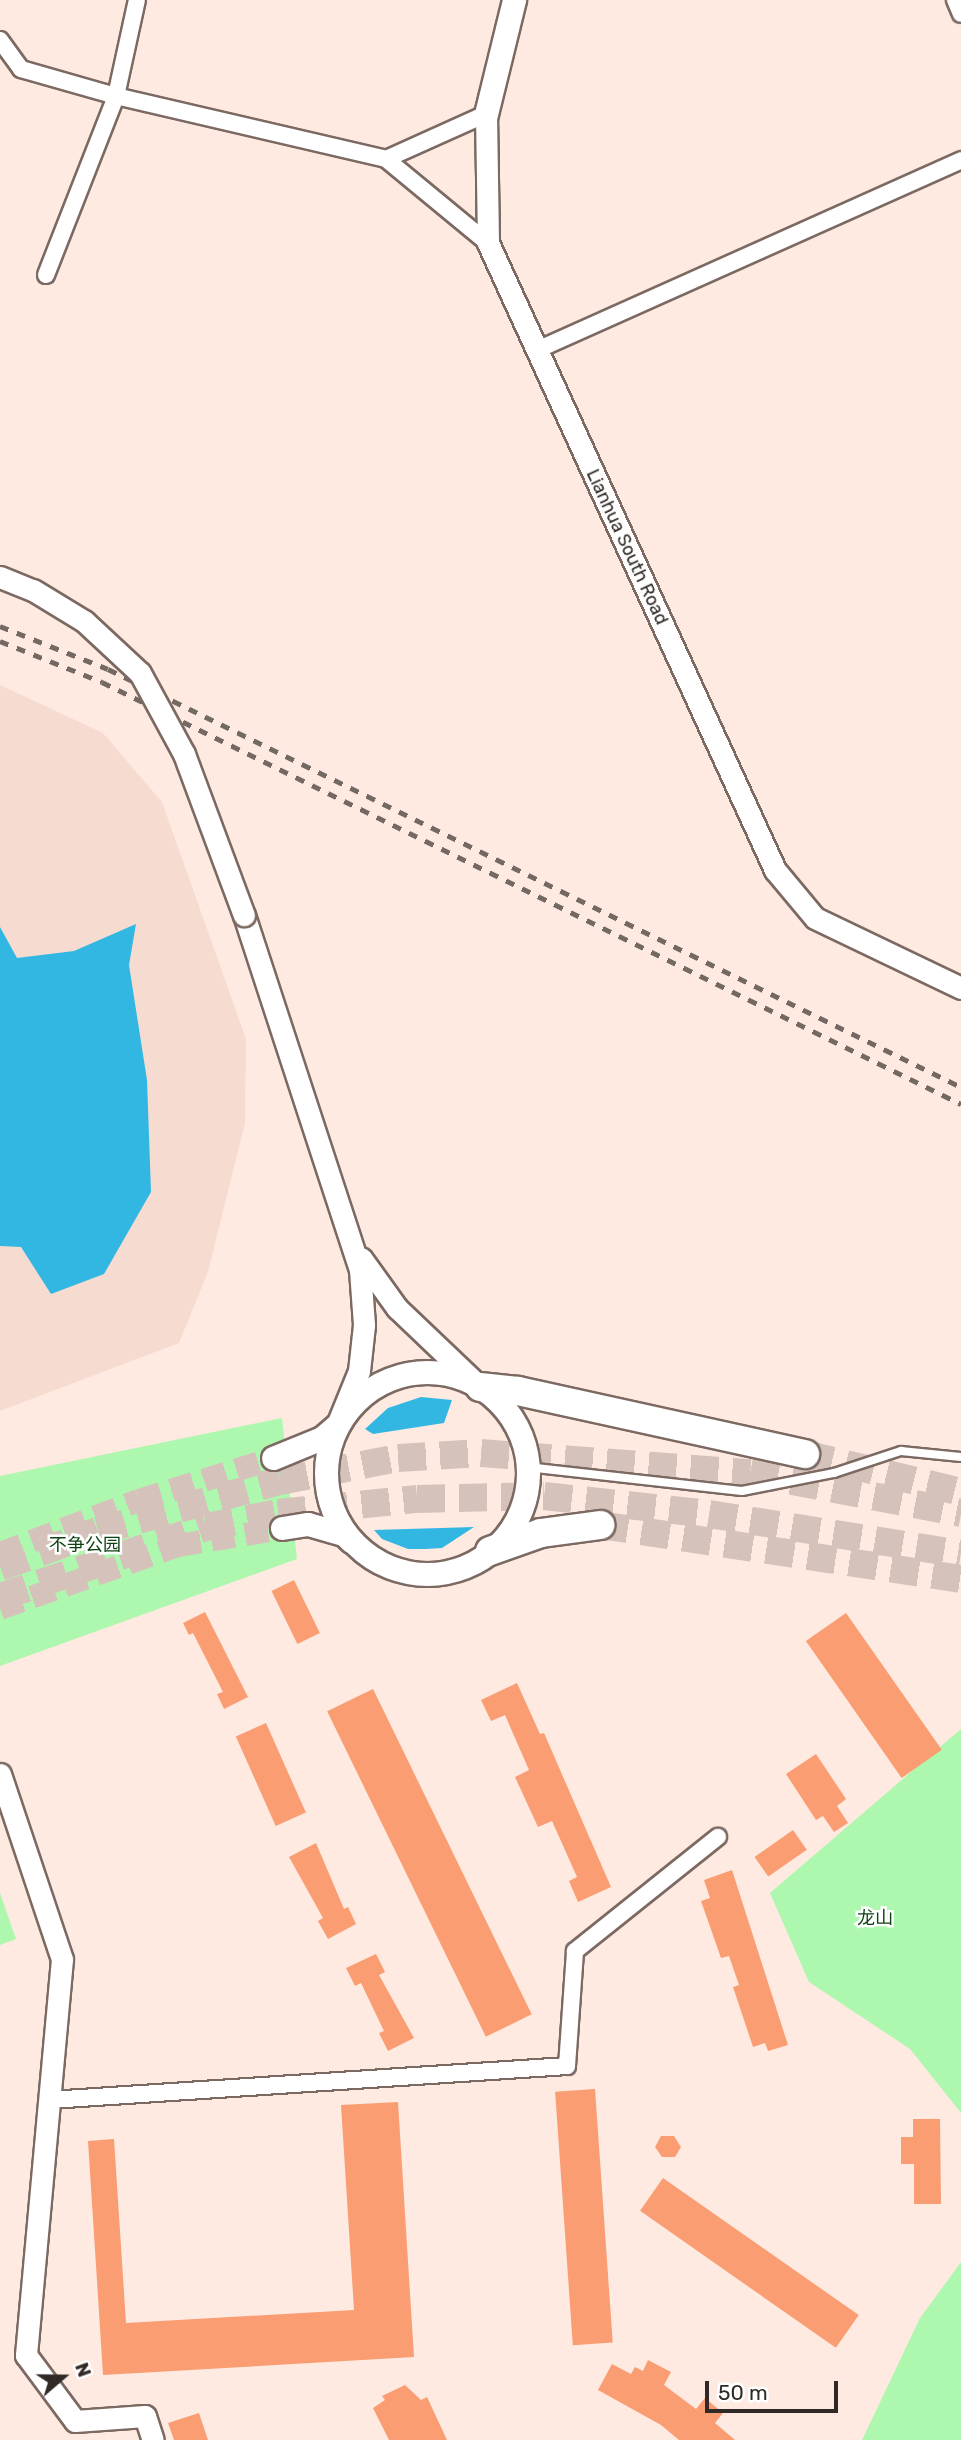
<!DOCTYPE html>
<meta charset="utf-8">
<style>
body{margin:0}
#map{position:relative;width:961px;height:2440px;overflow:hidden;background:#feeae1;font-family:Rubik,"Noto Sans SC",sans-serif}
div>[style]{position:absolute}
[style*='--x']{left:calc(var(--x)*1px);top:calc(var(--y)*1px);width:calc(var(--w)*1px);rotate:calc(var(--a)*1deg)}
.built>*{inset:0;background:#f6dbd0}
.green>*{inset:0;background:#aef7ae}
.water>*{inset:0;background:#32b7e3}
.building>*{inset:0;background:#fa9d72;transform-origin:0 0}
.secondary-tunnel>*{height:23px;margin-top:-11.5px;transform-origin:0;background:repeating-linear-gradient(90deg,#d5c3bb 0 23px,transparent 0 34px)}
.trunk-tunnel>*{height:28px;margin-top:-14px;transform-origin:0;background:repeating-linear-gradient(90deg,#d5c3bb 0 28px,transparent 0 42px)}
.roads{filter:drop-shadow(2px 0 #7b6962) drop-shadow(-2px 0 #7b6962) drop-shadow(0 2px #7b6962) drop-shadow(0 -2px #7b6962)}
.service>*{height:8px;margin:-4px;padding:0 4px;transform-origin:4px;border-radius:4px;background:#fff}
.minor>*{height:16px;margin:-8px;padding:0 8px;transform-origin:8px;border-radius:8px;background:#fff}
.tertiary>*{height:21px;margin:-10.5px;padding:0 10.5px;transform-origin:10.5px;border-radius:10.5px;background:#fff}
.secondary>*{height:23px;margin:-11.5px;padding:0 11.5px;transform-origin:11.5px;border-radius:11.5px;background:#fff}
.secondary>.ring{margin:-11.5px;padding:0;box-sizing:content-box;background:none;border:23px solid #fff;border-radius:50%}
.trunk>*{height:28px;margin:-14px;padding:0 14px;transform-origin:14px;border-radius:14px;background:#fff}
.rail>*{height:5px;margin-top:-2.5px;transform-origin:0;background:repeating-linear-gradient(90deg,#736862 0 9px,transparent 0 18px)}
.bridges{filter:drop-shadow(2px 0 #7b6962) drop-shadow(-2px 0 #7b6962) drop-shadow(0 2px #7b6962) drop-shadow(0 -2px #7b6962)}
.tertiary-bridge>*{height:21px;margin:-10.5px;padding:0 10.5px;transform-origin:10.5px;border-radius:10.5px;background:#fff}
span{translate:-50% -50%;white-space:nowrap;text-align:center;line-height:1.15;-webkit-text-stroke:5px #fff;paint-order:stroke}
.street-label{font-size:18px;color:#302925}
.park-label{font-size:18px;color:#0e4213}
.north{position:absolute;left:28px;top:2342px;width:70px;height:70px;-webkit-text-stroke:5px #fff;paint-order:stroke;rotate:70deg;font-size:19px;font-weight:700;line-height:28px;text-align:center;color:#302925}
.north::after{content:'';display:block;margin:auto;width:24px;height:32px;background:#302925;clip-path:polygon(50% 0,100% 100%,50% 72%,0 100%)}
.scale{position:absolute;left:705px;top:2381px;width:133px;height:32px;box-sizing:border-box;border:4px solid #302925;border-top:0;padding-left:9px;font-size:21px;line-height:24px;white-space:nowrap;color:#302925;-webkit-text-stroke:5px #fff;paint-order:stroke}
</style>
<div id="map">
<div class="built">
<i style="clip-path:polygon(0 685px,103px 733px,162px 802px,246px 1039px,245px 1123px,208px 1272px,179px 1343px,0 1411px)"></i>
</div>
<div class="green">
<i style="clip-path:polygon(282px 1418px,297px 1559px,0 1666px,0 1476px)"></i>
<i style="clip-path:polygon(961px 1729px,961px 2113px,910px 2049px,809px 1982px,770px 1893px)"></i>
<i style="clip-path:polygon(0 1893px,16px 1939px,0 1945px)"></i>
<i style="clip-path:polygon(961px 2262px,961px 2440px,862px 2440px,920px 2318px)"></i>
</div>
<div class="water">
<i style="clip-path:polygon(136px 924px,129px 965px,147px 1080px,151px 1192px,104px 1274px,51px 1294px,21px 1247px,0 1246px,0 927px,17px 958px,74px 951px)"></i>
<i style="clip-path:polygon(421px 1397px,452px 1400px,444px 1423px,373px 1434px,365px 1429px,388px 1408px)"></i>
<i style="clip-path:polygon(474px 1527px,442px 1548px,426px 1549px,408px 1549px,382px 1539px,374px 1530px)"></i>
</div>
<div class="building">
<i style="left:294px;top:1580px;width:59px;height:25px;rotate:64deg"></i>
<i style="clip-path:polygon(205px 1612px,248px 1697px,224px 1709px,217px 1694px,223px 1692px,193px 1633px,189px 1635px,183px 1623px)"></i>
<i style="left:846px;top:1613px;width:167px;height:49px;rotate:55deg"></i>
<i style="clip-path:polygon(517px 1683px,540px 1734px,544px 1733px,611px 1887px,578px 1902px,569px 1881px,577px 1877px,552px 1821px,538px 1827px,515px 1777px,529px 1770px,505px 1715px,491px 1721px,481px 1700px)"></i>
<i style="left:373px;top:1689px;width:362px;height:51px;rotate:64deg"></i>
<i style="left:266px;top:1723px;width:98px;height:33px;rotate:66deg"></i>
<i style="clip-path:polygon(816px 1754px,846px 1799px,837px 1806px,848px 1823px,834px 1832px,823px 1816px,816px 1820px,786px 1774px)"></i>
<i style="left:793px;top:1830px;width:24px;height:47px;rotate:55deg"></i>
<i style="clip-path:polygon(316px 1843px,344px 1909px,348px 1907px,356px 1924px,328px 1939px,318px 1921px,323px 1918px,289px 1857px)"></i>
<i style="clip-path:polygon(732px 1870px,788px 2045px,768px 2051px,765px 2043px,753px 2047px,733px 1987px,739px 1985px,729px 1956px,721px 1958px,701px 1901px,710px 1898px,704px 1880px)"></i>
<i style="clip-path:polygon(376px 1954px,385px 1972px,379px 1975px,414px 2038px,388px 2051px,379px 2033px,384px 2031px,361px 1983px,355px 1986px,346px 1968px)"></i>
<i style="left:595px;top:2089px;width:254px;height:40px;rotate:86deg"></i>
<i style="clip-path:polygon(398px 2102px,414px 2357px,103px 2375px,88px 2141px,114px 2139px,126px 2323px,354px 2310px,341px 2105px)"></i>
<i style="clip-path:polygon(913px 2119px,940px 2119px,941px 2204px,914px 2204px,914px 2164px,901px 2164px,901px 2137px,913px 2137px)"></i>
<i style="clip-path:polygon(661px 2136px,674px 2136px,681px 2147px,675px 2157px,662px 2157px,655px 2147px)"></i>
<i style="left:663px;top:2178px;width:239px;height:40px;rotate:35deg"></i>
<i style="clip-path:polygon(648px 2360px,671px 2372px,664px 2385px,696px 2409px,705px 2398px,723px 2413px,715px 2423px,735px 2440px,679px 2440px,661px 2425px,598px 2390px,612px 2364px,631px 2374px,635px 2367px,643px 2371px)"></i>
<i style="clip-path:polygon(405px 2385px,421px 2400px,427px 2397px,447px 2440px,389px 2440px,373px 2408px,385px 2400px,382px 2396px)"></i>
<i style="clip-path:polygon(199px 2413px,208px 2440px,174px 2440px,168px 2423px)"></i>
</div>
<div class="secondary-tunnel">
<i style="--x:0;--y:1553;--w:149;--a:-20.9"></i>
<i style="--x:139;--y:1500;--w:140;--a:-17.4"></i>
<i style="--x:0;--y:1608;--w:189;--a:-19.5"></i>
<i style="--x:178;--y:1545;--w:105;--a:-9.3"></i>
</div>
<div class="trunk-tunnel">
<i style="--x:805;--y:1454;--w:161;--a:13.7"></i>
<i style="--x:600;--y:1525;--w:365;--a:8.5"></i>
<i style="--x:0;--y:1567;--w:104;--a:-20.2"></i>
<i style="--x:98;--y:1531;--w:189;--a:-15.4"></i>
<i style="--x:280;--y:1481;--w:120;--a:-11"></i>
<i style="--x:398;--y:1458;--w:83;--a:-3.4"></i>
<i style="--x:481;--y:1453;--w:270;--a:4.3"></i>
<i style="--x:750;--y:1473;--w:215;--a:10.7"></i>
<i style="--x:0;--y:1597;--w:218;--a:-18.8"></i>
<i style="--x:206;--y:1527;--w:73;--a:-11"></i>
<i style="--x:278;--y:1513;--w:140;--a:-5.8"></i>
<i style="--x:417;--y:1499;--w:127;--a:-1.4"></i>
<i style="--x:544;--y:1496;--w:166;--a:6.2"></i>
<i style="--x:709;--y:1514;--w:255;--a:9"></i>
</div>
<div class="roads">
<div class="service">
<i style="--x:527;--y:1467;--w:216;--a:6.4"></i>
<i style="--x:742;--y:1491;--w:94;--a:-11.1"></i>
<i style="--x:834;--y:1473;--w:71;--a:-18.2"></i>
<i style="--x:901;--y:1451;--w:60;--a:5.7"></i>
</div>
<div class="minor">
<i style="--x:955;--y:0;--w:15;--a:67"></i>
<i style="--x:0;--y:40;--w:36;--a:54"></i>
<i style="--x:21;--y:69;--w:99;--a:15.9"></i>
<i style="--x:116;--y:96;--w:277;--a:13.1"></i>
<i style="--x:386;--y:159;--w:132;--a:39.5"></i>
<i style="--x:386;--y:159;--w:110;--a:-24.2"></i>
<i style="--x:46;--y:275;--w:192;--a:-68.6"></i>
<i style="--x:116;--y:96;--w:98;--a:-77.7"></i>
<i style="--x:537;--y:350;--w:465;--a:-24.1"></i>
<i style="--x:50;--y:2100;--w:518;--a:-3.76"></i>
<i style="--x:567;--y:2066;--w:115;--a:-86"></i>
<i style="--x:575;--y:1951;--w:183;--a:-38.6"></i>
</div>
<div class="tertiary">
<i style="--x:486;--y:114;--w:129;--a:89.1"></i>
<i style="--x:488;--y:243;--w:690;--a:65.4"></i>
<i style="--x:775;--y:870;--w:62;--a:50.2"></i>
<i style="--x:815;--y:918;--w:162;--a:25.6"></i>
<i style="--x:244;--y:915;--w:373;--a:71.9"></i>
<i style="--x:360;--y:1270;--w:55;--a:85.8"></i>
<i style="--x:364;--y:1325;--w:46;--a:96.2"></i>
<i style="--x:359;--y:1371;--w:58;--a:112.2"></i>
<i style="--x:361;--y:1258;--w:62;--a:54.2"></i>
<i style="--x:397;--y:1308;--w:115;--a:43.6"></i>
<i style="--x:0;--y:1774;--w:195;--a:71.5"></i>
<i style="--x:62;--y:1959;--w:398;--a:95.2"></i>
<i style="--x:26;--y:2355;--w:82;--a:53.4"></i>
<i style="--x:75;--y:2421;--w:70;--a:-4.1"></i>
<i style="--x:145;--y:2416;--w:25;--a:72"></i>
</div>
<div class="secondary">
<i style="--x:486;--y:114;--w:117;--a:-76.2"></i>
<i class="ring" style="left:326px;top:1372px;width:179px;height:179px"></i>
<i style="--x:273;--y:1458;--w:53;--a:-22.2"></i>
<i style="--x:322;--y:1438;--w:20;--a:-41"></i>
<i style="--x:282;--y:1528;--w:26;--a:-9"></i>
<i style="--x:308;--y:1524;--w:37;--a:16"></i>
<i style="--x:344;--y:1534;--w:10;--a:45"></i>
</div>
<div class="trunk">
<i style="--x:480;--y:1387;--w:38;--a:6"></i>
<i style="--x:518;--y:1391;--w:294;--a:12.4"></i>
<i style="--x:490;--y:1551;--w:54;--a:-19.4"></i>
<i style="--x:541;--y:1533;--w:60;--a:-7.7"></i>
</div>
</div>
<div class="rail">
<i style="--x:0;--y:626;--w:116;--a:21.7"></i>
<i style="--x:108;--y:669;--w:950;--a:26.11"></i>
<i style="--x:0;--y:641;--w:110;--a:21.9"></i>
<i style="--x:102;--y:682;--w:957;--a:26.16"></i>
</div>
<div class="bridges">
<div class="tertiary-bridge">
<i style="--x:0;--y:577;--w:35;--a:22"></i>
<i style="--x:33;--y:590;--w:60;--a:31.3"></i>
<i style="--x:84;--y:621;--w:76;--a:42.9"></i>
<i style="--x:140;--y:673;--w:92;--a:61.5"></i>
<i style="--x:184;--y:754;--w:172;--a:69.6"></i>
</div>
</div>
<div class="street-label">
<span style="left:627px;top:547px;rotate:65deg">Lianhua South Road</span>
</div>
<div class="park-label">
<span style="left:85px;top:1545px">不争公园</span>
<span style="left:875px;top:1918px">龙山</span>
</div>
<div class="north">N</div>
<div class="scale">50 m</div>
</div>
